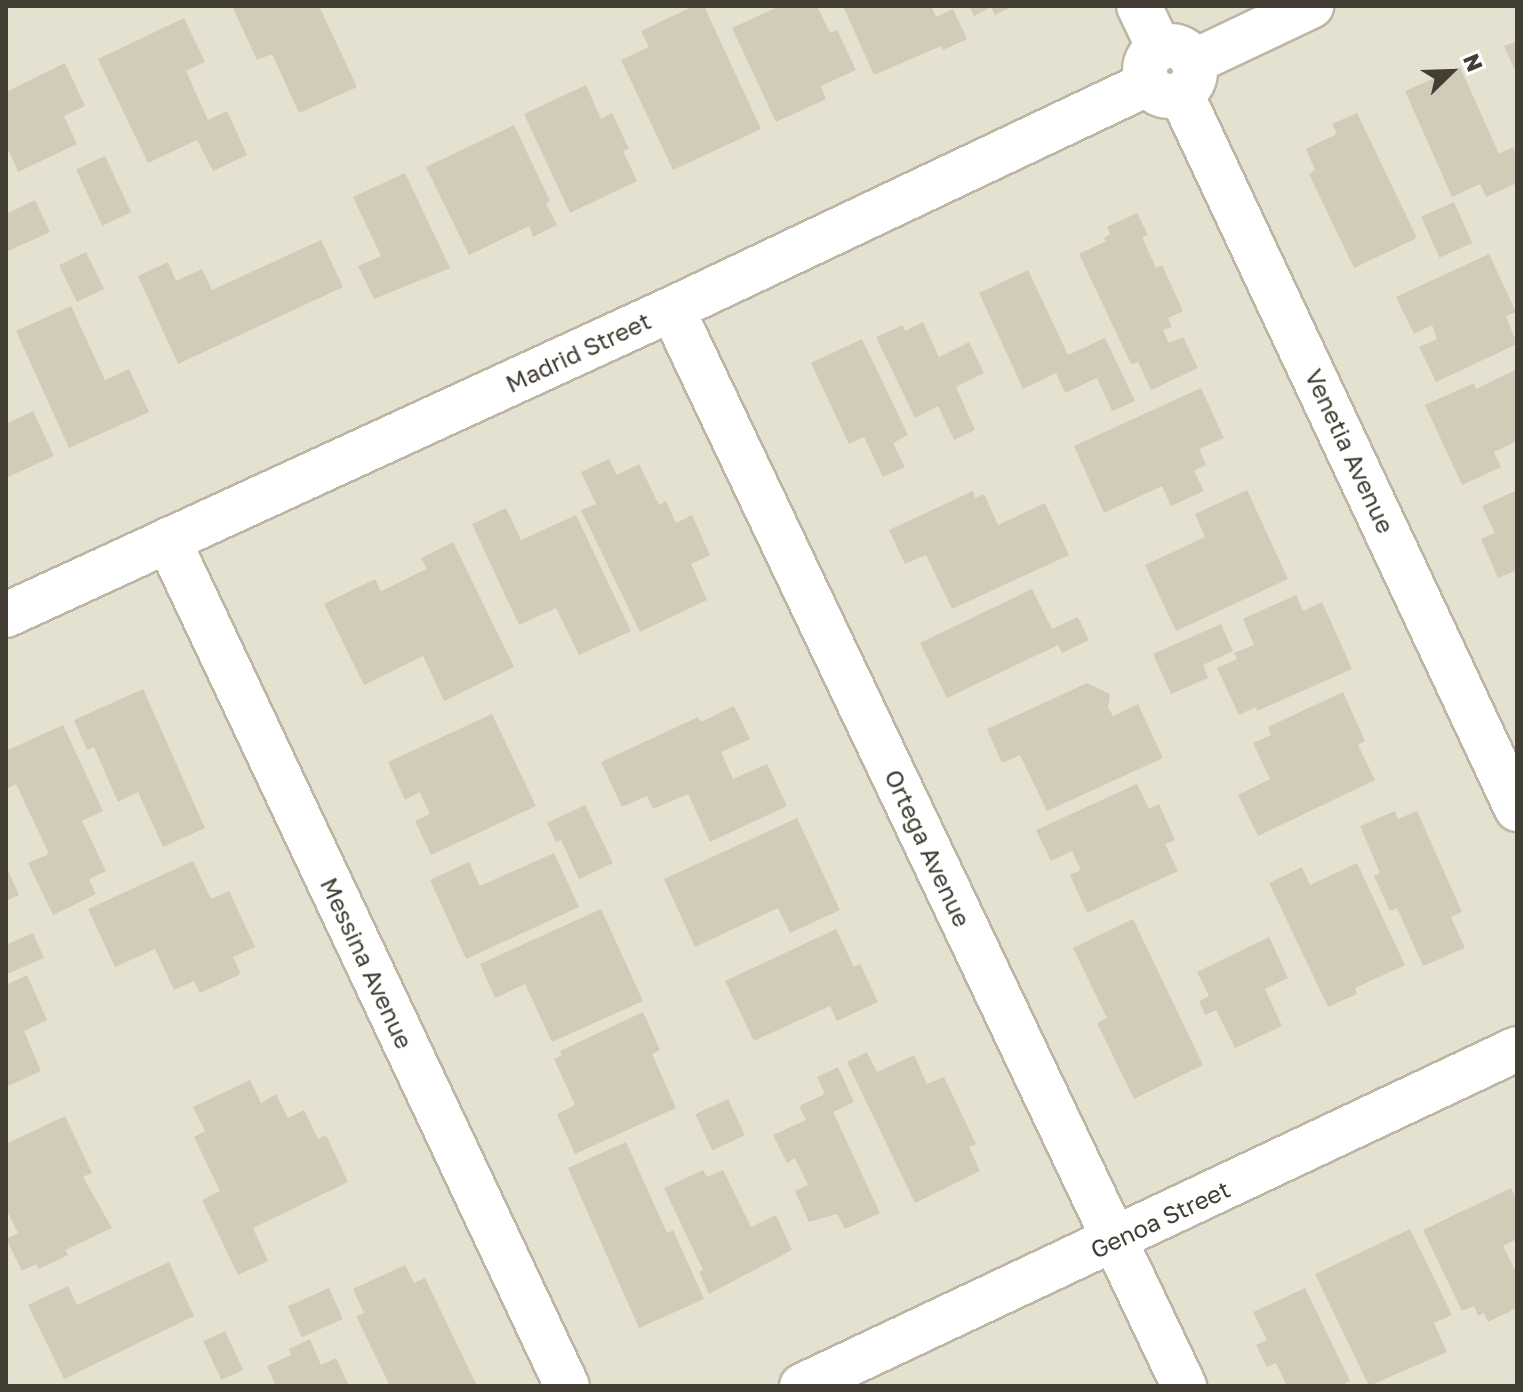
<!DOCTYPE html>
<style>
body{margin:0}
#map{position:relative;width:1523px;height:1392px;overflow:hidden;background:#f1eee2;font-family:"Golos Text",sans-serif}
div>[style]{position:absolute}
[style*='--x']{left:calc(var(--x)*1px);top:calc(var(--y)*1px);width:calc(var(--w)*1px);rotate:calc(var(--a)*1deg)}
.residential>*{inset:0;background:#e5e1d0;transform-origin:0 0}
.building>*{inset:0;background:#d2cbb8;transform-origin:0 0}
.roads{filter:drop-shadow(2px 0 #bcb7a5) drop-shadow(-2px 0 #bcb7a5) drop-shadow(0 2px #bcb7a5) drop-shadow(0 -2px #bcb7a5)}
.minor>*{height:44px;margin:-22px;padding:0 22px;transform-origin:22px;border-radius:22px;background:#fff}
.minor>.ring{margin:-22px;padding:0;box-sizing:content-box;background:none;border:44px solid #fff;border-radius:50%}
span{translate:-50% -50%;white-space:nowrap;text-align:center;line-height:1.15;-webkit-text-stroke:6px #fff;paint-order:stroke}
.street-label{font-size:24px;color:#423e33}
.frame{position:absolute;inset:0;border:8px solid #423e33;pointer-events:none}
.north{position:absolute;left:1411px;top:32px;width:80px;height:80px;-webkit-text-stroke:6px #fff;paint-order:stroke;rotate:67deg;font-size:22px;font-weight:700;line-height:32px;text-align:center;color:#423e33}
.north::after{content:'';display:block;margin:auto;width:28px;height:36px;background:#423e33;clip-path:polygon(50% 0,100% 100%,50% 72%,0 100%)}
</style>
<div id="map">
<div class="residential">
<i style="left:6px;top:6px;width:1511px;height:1380px"></i>
</div>
<div class="building">
<i style="clip-path:polygon(232px 6px,319px 6px,357px 87px,299px 113px,272px 54px,257px 60px)"></i>
<i style="clip-path:polygon(694px 6px,704px 6px,761px 129px,673px 170px,621px 60px,649px 47px,641px 31px)"></i>
<i style="clip-path:polygon(780px 6px,817px 6px,830px 33px,837px 30px,856px 70px,821px 86px,826px 99px,776px 122px,732px 28px)"></i>
<i style="clip-path:polygon(843px 6px,931px 6px,936px 17px,953px 9px,967px 39px,943px 50px,941px 46px,874px 75px)"></i>
<i style="clip-path:polygon(969px 6px,1013px 6px,995px 15px,991px 7px,974px 16px)"></i>
<i style="clip-path:polygon(184px 18px,205px 62px,186px 71px,208px 120px,227px 111px,247px 155px,213px 171px,197px 140px,148px 163px,98px 59px)"></i>
<i style="clip-path:polygon(1517px 41px,1517px 75px,1504px 46px)"></i>
<i style="clip-path:polygon(65px 63px,85px 106px,64px 116px,77px 144px,18px 172px,9px 151px,6px 153px,6px 92px)"></i>
<i style="clip-path:polygon(1460px 67px,1499px 154px,1513px 147px,1517px 156px,1517px 183px,1486px 197px,1480px 184px,1452px 197px,1405px 91px)"></i>
<i style="clip-path:polygon(586px 85px,601px 119px,612px 113px,629px 149px,623px 151px,637px 181px,570px 213px,524px 114px)"></i>
<i style="clip-path:polygon(1357px 113px,1417px 238px,1354px 268px,1309px 174px,1315px 170px,1306px 149px,1337px 134px,1332px 124px)"></i>
<i style="clip-path:polygon(514px 125px,550px 201px,546px 203px,557px 225px,533px 237px,529px 226px,469px 255px,426px 167px)"></i>
<i style="left:105px;top:156px;width:62px;height:32px;rotate:65deg"></i>
<i style="clip-path:polygon(405px 173px,450px 268px,374px 299px,358px 266px,381px 256px,353px 197px)"></i>
<i style="clip-path:polygon(35px 200px,50px 232px,6px 252px,6px 214px)"></i>
<i style="left:1454px;top:202px;width:45px;height:36px;rotate:66deg"></i>
<i style="clip-path:polygon(1137px 213px,1148px 235px,1142px 237px,1156px 268px,1162px 265px,1183px 311px,1168px 318px,1172px 327px,1163px 330px,1169px 343px,1183px 337px,1198px 368px,1151px 390px,1138px 362px,1131px 364px,1079px 254px,1106px 241px,1104px 238px,1110px 234px,1107px 227px)"></i>
<i style="clip-path:polygon(321px 240px,343px 287px,178px 364px,138px 276px,168px 262px,176px 281px,202px 269px,212px 290px)"></i>
<i style="left:86px;top:252px;width:41px;height:30px;rotate:64deg"></i>
<i style="clip-path:polygon(1489px 254px,1516px 312px,1506px 316px,1517px 344px,1436px 382px,1419px 347px,1437px 339px,1432px 325px,1414px 334px,1396px 297px)"></i>
<i style="clip-path:polygon(1028px 270px,1068px 355px,1105px 338px,1135px 401px,1112px 411px,1097px 378px,1065px 393px,1056px 373px,1023px 389px,979px 293px)"></i>
<i style="clip-path:polygon(71px 306px,105px 380px,129px 369px,149px 412px,69px 448px,16px 331px)"></i>
<i style="clip-path:polygon(923px 322px,939px 357px,969px 342px,984px 373px,956px 387px,975px 430px,954px 440px,938px 406px,915px 418px,876px 337px,903px 325px,905px 331px)"></i>
<i style="clip-path:polygon(862px 339px,908px 435px,893px 443px,905px 467px,883px 477px,864px 437px,849px 444px,811px 363px)"></i>
<i style="clip-path:polygon(1517px 369px,1517px 441px,1494px 452px,1501px 467px,1462px 485px,1425px 405px,1474px 383px,1476px 389px)"></i>
<i style="clip-path:polygon(1201px 388px,1224px 438px,1199px 449px,1206px 465px,1194px 471px,1204px 491px,1171px 506px,1162px 486px,1104px 513px,1074px 446px)"></i>
<i style="clip-path:polygon(33px 411px,54px 456px,6px 478px,6px 424px)"></i>
<i style="clip-path:polygon(609px 459px,617px 475px,639px 464px,659px 505px,666px 501px,676px 523px,692px 515px,710px 555px,691px 564px,707px 600px,640px 632px,581px 510px,596px 504px,581px 472px)"></i>
<i style="clip-path:polygon(1247px 490px,1288px 579px,1176px 631px,1145px 565px,1205px 537px,1195px 514px)"></i>
<i style="clip-path:polygon(1517px 490px,1517px 570px,1498px 578px,1481px 539px,1495px 533px,1482px 506px)"></i>
<i style="clip-path:polygon(973px 491px,975px 498px,984px 494px,998px 525px,1045px 503px,1069px 555px,952px 609px,926px 555px,905px 564px,889px 530px)"></i>
<i style="clip-path:polygon(506px 508px,521px 540px,576px 515px,631px 631px,579px 655px,556px 608px,519px 625px,472px 524px)"></i>
<i style="clip-path:polygon(453px 542px,514px 667px,444px 701px,423px 656px,364px 685px,324px 604px,375px 579px,381px 591px,427px 569px,421px 558px)"></i>
<i style="clip-path:polygon(1032px 589px,1052px 629px,1078px 617px,1089px 640px,1062px 653px,1058px 645px,947px 698px,920px 643px)"></i>
<i style="clip-path:polygon(1296px 595px,1303px 611px,1322px 602px,1352px 669px,1257px 711px,1256px 707px,1239px 715px,1217px 668px,1237px 659px,1234px 653px,1254px 645px,1243px 619px)"></i>
<i style="clip-path:polygon(1221px 624px,1233px 651px,1203px 665px,1208px 678px,1171px 694px,1153px 654px)"></i>
<i style="clip-path:polygon(1087px 683px,1110px 694px,1108px 707px,1113px 716px,1138px 704px,1163px 758px,1047px 811px,1020px 755px,1002px 763px,987px 729px)"></i>
<i style="clip-path:polygon(143px 689px,205px 828px,163px 847px,138px 792px,118px 802px,94px 747px,87px 750px,74px 720px)"></i>
<i style="clip-path:polygon(1343px 692px,1365px 741px,1358px 745px,1375px 780px,1258px 836px,1238px 795px,1270px 779px,1253px 743px,1271px 735px,1268px 727px)"></i>
<i style="clip-path:polygon(734px 706px,750px 739px,721px 752px,733px 779px,767px 764px,787px 806px,710px 842px,688px 794px,653px 809px,647px 796px,622px 807px,601px 762px,698px 717px,701px 722px)"></i>
<i style="clip-path:polygon(492px 714px,536px 806px,431px 855px,415px 821px,430px 814px,420px 792px,405px 800px,388px 762px)"></i>
<i style="clip-path:polygon(63px 725px,103px 811px,82px 821px,106px 871px,89px 879px,96px 894px,53px 915px,28px 863px,49px 854px,16px 784px,6px 789px,6px 751px)"></i>
<i style="clip-path:polygon(1137px 784px,1149px 809px,1159px 804px,1175px 840px,1165px 844px,1178px 871px,1087px 913px,1070px 875px,1081px 870px,1072px 851px,1051px 861px,1036px 830px)"></i>
<i style="clip-path:polygon(585px 805px,613px 863px,579px 879px,561px 840px,556px 842px,547px 823px)"></i>
<i style="clip-path:polygon(1395px 811px,1398px 819px,1417px 811px,1462px 912px,1451px 917px,1465px 948px,1423px 966px,1397px 908px,1390px 911px,1374px 876px,1380px 873px,1360px 826px)"></i>
<i style="clip-path:polygon(797px 818px,840px 910px,790px 933px,778px 908px,695px 947px,664px 879px)"></i>
<i style="clip-path:polygon(554px 853px,579px 907px,466px 959px,430px 880px,469px 862px,480px 886px)"></i>
<i style="clip-path:polygon(193px 861px,211px 899px,229px 891px,255px 947px,233px 957px,241px 974px,200px 993px,194px 981px,174px 990px,155px 949px,115px 967px,88px 909px)"></i>
<i style="clip-path:polygon(1357px 863px,1405px 965px,1355px 988px,1357px 994px,1328px 1007px,1269px 883px,1302px 867px,1310px 885px)"></i>
<i style="clip-path:polygon(6px 866px,19px 895px,6px 901px)"></i>
<i style="clip-path:polygon(601px 909px,643px 1001px,552px 1042px,525px 984px,495px 998px,480px 964px)"></i>
<i style="clip-path:polygon(1133px 919px,1203px 1065px,1134px 1099px,1097px 1023px,1107px 1018px,1073px 948px)"></i>
<i style="clip-path:polygon(836px 929px,854px 967px,860px 964px,878px 1002px,837px 1021px,830px 1006px,754px 1041px,725px 981px)"></i>
<i style="clip-path:polygon(33px 933px,44px 958px,7px 974px,6px 945px)"></i>
<i style="clip-path:polygon(1269px 937px,1288px 978px,1265px 989px,1282px 1026px,1235px 1048px,1216px 1010px,1205px 1015px,1199px 1001px,1209px 996px,1197px 972px)"></i>
<i style="clip-path:polygon(27px 975px,47px 1020px,24px 1031px,41px 1071px,6px 1087px,6px 985px)"></i>
<i style="clip-path:polygon(643px 1012px,660px 1050px,652px 1054px,676px 1108px,575px 1154px,557px 1114px,575px 1105px,554px 1059px,562px 1055px,560px 1051px)"></i>
<i style="clip-path:polygon(867px 1052px,877px 1072px,914px 1055px,927px 1084px,944px 1077px,976px 1144px,969px 1147px,980px 1171px,915px 1203px,847px 1062px)"></i>
<i style="clip-path:polygon(838px 1067px,854px 1102px,833px 1112px,880px 1213px,845px 1229px,837px 1214px,809px 1222px,795px 1191px,808px 1185px,795px 1158px,787px 1163px,773px 1135px,806px 1120px,799px 1106px,825px 1094px,817px 1077px)"></i>
<i style="clip-path:polygon(250px 1080px,261px 1103px,276px 1094px,288px 1118px,304px 1110px,318px 1139px,326px 1135px,348px 1182px,253px 1228px,268px 1261px,238px 1275px,202px 1200px,220px 1191px,194px 1137px,205px 1131px,193px 1107px)"></i>
<i style="left:728px;top:1099px;width:40px;height:36px;rotate:65deg"></i>
<i style="clip-path:polygon(65px 1116px,92px 1173px,83px 1177px,112px 1228px,65px 1250px,68px 1255px,39px 1269px,36px 1264px,22px 1271px,6px 1239px,18px 1233px,6px 1209px,6px 1144px)"></i>
<i style="clip-path:polygon(626px 1142px,667px 1233px,673px 1230px,704px 1299px,639px 1328px,568px 1168px)"></i>
<i style="clip-path:polygon(703px 1170px,707px 1177px,723px 1170px,751px 1227px,776px 1215px,792px 1250px,709px 1294px,699px 1272px,703px 1270px,664px 1188px)"></i>
<i style="clip-path:polygon(1511px 1188px,1517px 1200px,1517px 1239px,1503px 1246px,1517px 1274px,1517px 1308px,1488px 1322px,1484px 1313px,1478px 1316px,1474px 1306px,1462px 1311px,1423px 1230px)"></i>
<i style="clip-path:polygon(1410px 1229px,1452px 1315px,1434px 1323px,1447px 1352px,1369px 1386px,1315px 1274px)"></i>
<i style="clip-path:polygon(169px 1262px,194px 1316px,64px 1379px,28px 1305px,68px 1286px,77px 1305px)"></i>
<i style="clip-path:polygon(405px 1265px,414px 1283px,425px 1278px,477px 1386px,390px 1386px,356px 1316px,364px 1313px,353px 1289px)"></i>
<i style="left:329px;top:1288px;width:34px;height:45px;rotate:66deg"></i>
<i style="clip-path:polygon(1305px 1288px,1350px 1381px,1340px 1386px,1287px 1386px,1276px 1363px,1267px 1367px,1256px 1345px,1267px 1340px,1253px 1312px)"></i>
<i style="left:225px;top:1331px;width:43px;height:24px;rotate:65deg"></i>
<i style="clip-path:polygon(310px 1339px,321px 1365px,336px 1358px,349px 1386px,276px 1386px,267px 1366px,291px 1355px,289px 1349px)"></i>
</div>
<div class="roads">
<div class="minor">
<i style="--x:1139;--y:6;--w:47;--a:64.5"></i>
<i class="ring" style="left:1145px;top:46px;width:6px;height:6px"></i>
<i style="--x:1193;--y:62;--w:131;--a:-25.4"></i>
<i style="--x:1181;--y:94;--w:790;--a:64.83"></i>
<i style="--x:672;--y:309;--w:1193;--a:64.57"></i>
<i style="--x:168;--y:540;--w:935;--a:64.75"></i>
<i style="--x:6;--y:615;--w:733;--a:-24.68"></i>
<i style="--x:672;--y:309;--w:526;--a:-25.35"></i>
<i style="--x:802;--y:1386;--w:790;--a:-25.24"></i>
</div>
</div>
<div class="street-label">
<span style="left:578px;top:352px;rotate:-25deg">Madrid Street</span>
<span style="left:1350px;top:451px;rotate:65deg">Venetia Avenue</span>
<span style="left:928px;top:848px;rotate:65deg">Ortega Avenue</span>
<span style="left:367px;top:963px;rotate:65deg">Messina Avenue</span>
<span style="left:1160px;top:1219px;rotate:-25deg">Genoa Street</span>
</div>
<div class="frame"></div>
<div class="north">N</div>
</div>
